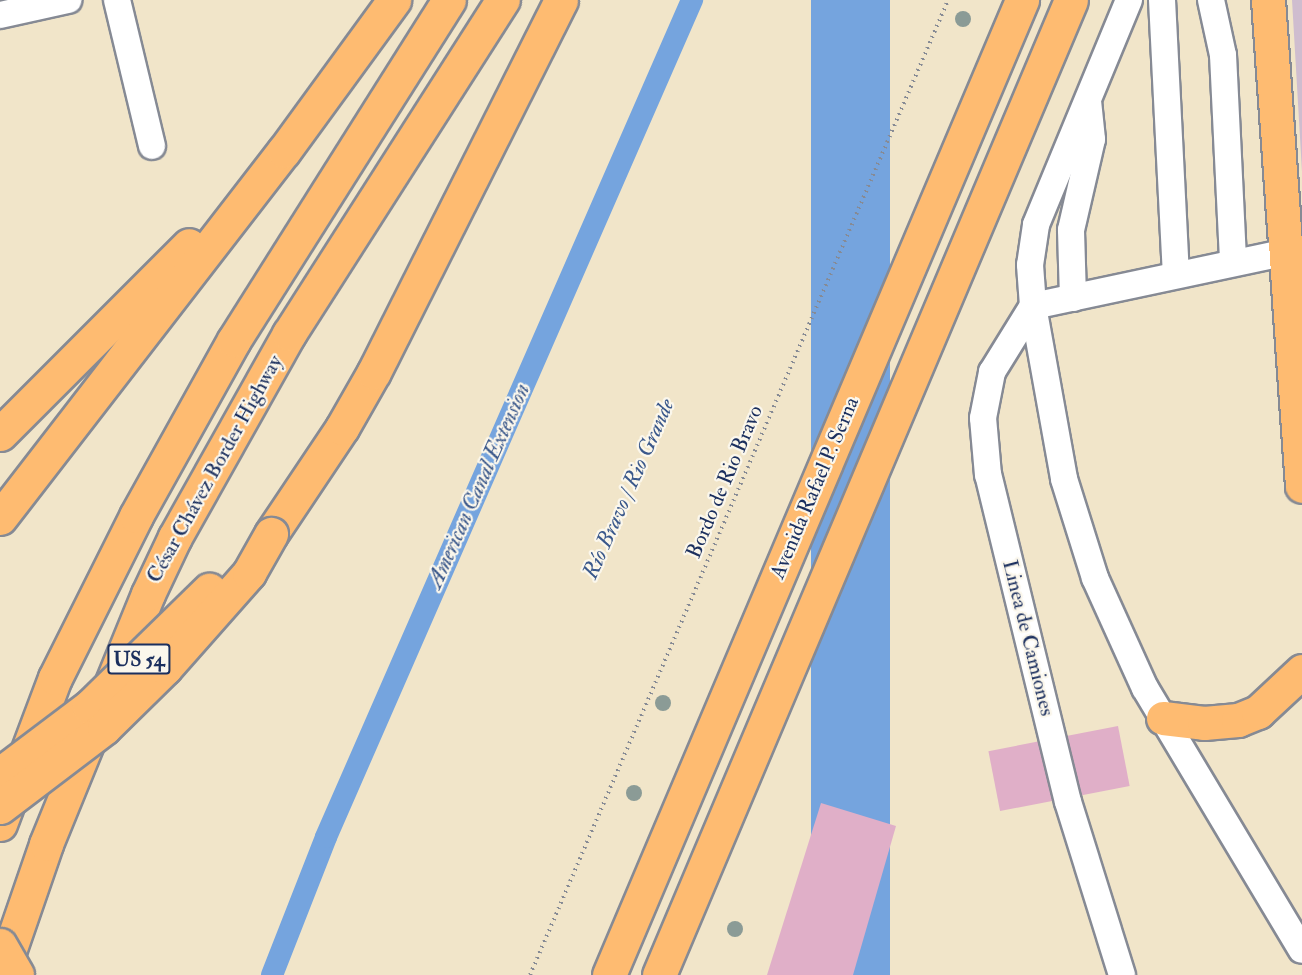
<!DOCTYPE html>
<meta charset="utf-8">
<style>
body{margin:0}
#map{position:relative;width:1302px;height:975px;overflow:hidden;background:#f1e5c9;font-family:"IM FELL Double Pica",serif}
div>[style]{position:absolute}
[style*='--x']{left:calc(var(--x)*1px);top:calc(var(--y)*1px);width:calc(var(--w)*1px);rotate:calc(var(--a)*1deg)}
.industrial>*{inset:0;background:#cfbdcf}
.water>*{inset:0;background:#75a4de;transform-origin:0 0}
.canal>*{height:22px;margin:-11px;padding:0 11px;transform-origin:11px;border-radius:11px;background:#75a4de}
.building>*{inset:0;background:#e0afc8;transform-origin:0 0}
.path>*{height:4px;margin-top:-2px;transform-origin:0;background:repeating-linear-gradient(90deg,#868a94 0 1.5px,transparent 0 6px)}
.roads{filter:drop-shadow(2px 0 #868a94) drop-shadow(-2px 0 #868a94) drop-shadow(0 2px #868a94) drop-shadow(0 -2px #868a94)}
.minor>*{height:26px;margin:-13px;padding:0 13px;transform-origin:13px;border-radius:13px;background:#fff}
.major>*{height:33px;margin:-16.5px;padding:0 16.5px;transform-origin:16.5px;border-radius:16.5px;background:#febb71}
.highway>*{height:33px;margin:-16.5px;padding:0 16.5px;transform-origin:16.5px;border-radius:16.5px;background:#febb71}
.bridges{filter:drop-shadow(2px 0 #868a94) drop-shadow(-2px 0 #868a94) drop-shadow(0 2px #868a94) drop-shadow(0 -2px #868a94)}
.highway-bridge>*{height:33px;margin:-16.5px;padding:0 16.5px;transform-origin:16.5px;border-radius:16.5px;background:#febb71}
.trees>*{width:16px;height:16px;margin:-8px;border-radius:50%;background:#8b9b96}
span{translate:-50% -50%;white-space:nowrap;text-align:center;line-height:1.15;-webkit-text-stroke:4.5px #fbf7ec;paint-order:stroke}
.shield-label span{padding:2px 4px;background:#fbf7ec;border:2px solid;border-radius:4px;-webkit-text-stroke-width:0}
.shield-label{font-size:20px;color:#1b2f5e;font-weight:700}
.street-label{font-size:21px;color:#1b2f5e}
.water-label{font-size:22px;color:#3a588b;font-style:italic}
</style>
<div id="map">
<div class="industrial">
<i style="clip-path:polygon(1292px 0,1302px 0,1302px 173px,1302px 172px)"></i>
</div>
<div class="water">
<i style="left:811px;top:0;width:79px;height:1060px"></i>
</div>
<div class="canal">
<i style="--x:272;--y:975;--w:148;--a:-68.6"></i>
<i style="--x:326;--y:837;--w:914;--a:-66.38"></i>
</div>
<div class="building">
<i style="left:1118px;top:726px;width:61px;height:132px;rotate:79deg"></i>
<i style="clip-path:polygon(821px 803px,896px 826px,853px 975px,767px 975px)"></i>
</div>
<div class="path">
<i style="--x:530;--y:975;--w:1061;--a:-66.79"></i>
</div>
<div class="roads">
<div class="minor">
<i style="--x:117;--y:0;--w:150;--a:76.5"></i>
<i style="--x:1129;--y:0;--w:243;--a:112.5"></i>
<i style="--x:1036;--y:225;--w:40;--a:98.5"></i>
<i style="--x:1030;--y:265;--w:41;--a:85.8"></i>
<i style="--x:1033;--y:306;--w:176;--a:79.8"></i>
<i style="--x:1064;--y:479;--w:104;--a:72.6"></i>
<i style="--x:1095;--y:578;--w:121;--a:65.6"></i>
<i style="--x:1145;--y:688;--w:305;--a:59.1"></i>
<i style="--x:1162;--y:0;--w:273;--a:87.1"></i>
<i style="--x:1211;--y:0;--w:56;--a:77.7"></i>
<i style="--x:1223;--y:55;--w:206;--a:87.2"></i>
<i style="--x:0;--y:15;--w:70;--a:-12.4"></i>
<i style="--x:1073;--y:298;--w:68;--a:-91.7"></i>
<i style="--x:1071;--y:230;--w:93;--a:-77"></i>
<i style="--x:1092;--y:139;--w:36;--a:-96"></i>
<i style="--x:1122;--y:975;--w:181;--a:-107.3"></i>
<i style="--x:1068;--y:802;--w:337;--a:-103.7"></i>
<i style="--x:988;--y:475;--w:57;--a:-95"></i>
<i style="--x:983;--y:418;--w:47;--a:-78.9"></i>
<i style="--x:992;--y:372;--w:78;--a:-58.2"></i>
<i style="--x:1033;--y:306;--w:259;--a:-12"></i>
</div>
<div class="major">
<i style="--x:1268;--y:0;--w:487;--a:86"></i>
<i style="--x:1163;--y:718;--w:41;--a:7"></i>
<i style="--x:1204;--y:723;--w:34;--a:-5"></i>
<i style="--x:1238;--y:720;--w:22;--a:-22"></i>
<i style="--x:1258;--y:712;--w:60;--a:-43"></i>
</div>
<div class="highway">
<i style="--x:0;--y:434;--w:267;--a:-45"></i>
<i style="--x:0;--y:518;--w:464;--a:-52.3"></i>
<i style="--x:284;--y:151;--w:187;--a:-53.9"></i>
<i style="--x:271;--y:534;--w:128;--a:-56.2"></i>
<i style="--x:342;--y:428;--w:64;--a:-60.3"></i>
<i style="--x:374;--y:372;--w:416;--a:-63.3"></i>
<i style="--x:0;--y:824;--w:156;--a:-69.4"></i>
<i style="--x:55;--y:678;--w:181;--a:-63.4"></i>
<i style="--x:136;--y:516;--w:201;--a:-60.9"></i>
<i style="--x:234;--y:340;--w:402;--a:-57.7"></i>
<i style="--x:1;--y:975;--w:139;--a:-71"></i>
<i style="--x:46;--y:844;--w:270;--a:-67.8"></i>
<i style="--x:148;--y:594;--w:63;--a:-64.7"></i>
<i style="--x:175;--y:537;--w:233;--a:-60.7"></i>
<i style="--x:289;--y:334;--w:397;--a:-57.4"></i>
<i style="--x:609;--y:975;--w:1059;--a:-67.04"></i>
<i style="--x:659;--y:975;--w:1058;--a:-67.09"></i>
</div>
</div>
<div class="bridges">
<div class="highway-bridge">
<i style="--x:0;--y:774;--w:111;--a:-37"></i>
<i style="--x:89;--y:707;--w:168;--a:-44.3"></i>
<i style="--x:0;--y:807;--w:131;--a:-37.2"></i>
<i style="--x:104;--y:728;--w:86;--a:-44.5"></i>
<i style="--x:165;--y:668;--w:127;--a:-48.5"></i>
<i style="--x:249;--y:573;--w:45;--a:-60.6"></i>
<i style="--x:0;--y:945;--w:34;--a:60"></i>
</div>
</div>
<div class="trees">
<i style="left:963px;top:19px"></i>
<i style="left:663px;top:703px"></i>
<i style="left:634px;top:793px"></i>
<i style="left:735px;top:929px"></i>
</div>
<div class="shield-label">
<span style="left:139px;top:659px">US 54</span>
</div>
<div class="street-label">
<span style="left:215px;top:469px;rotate:-61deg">César Chávez Border Highway</span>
<span style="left:725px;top:482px;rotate:-67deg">Bordo de Rio Bravo</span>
<span style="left:815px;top:488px;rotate:-67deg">Avenida Rafael P. Serna</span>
<span style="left:1028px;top:638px;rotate:76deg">Linea de Camiones</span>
</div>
<div class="water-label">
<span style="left:479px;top:486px;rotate:-66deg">American Canal Extension</span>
<span style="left:629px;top:489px;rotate:-66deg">Río Bravo / Rio Grande</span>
</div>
</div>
